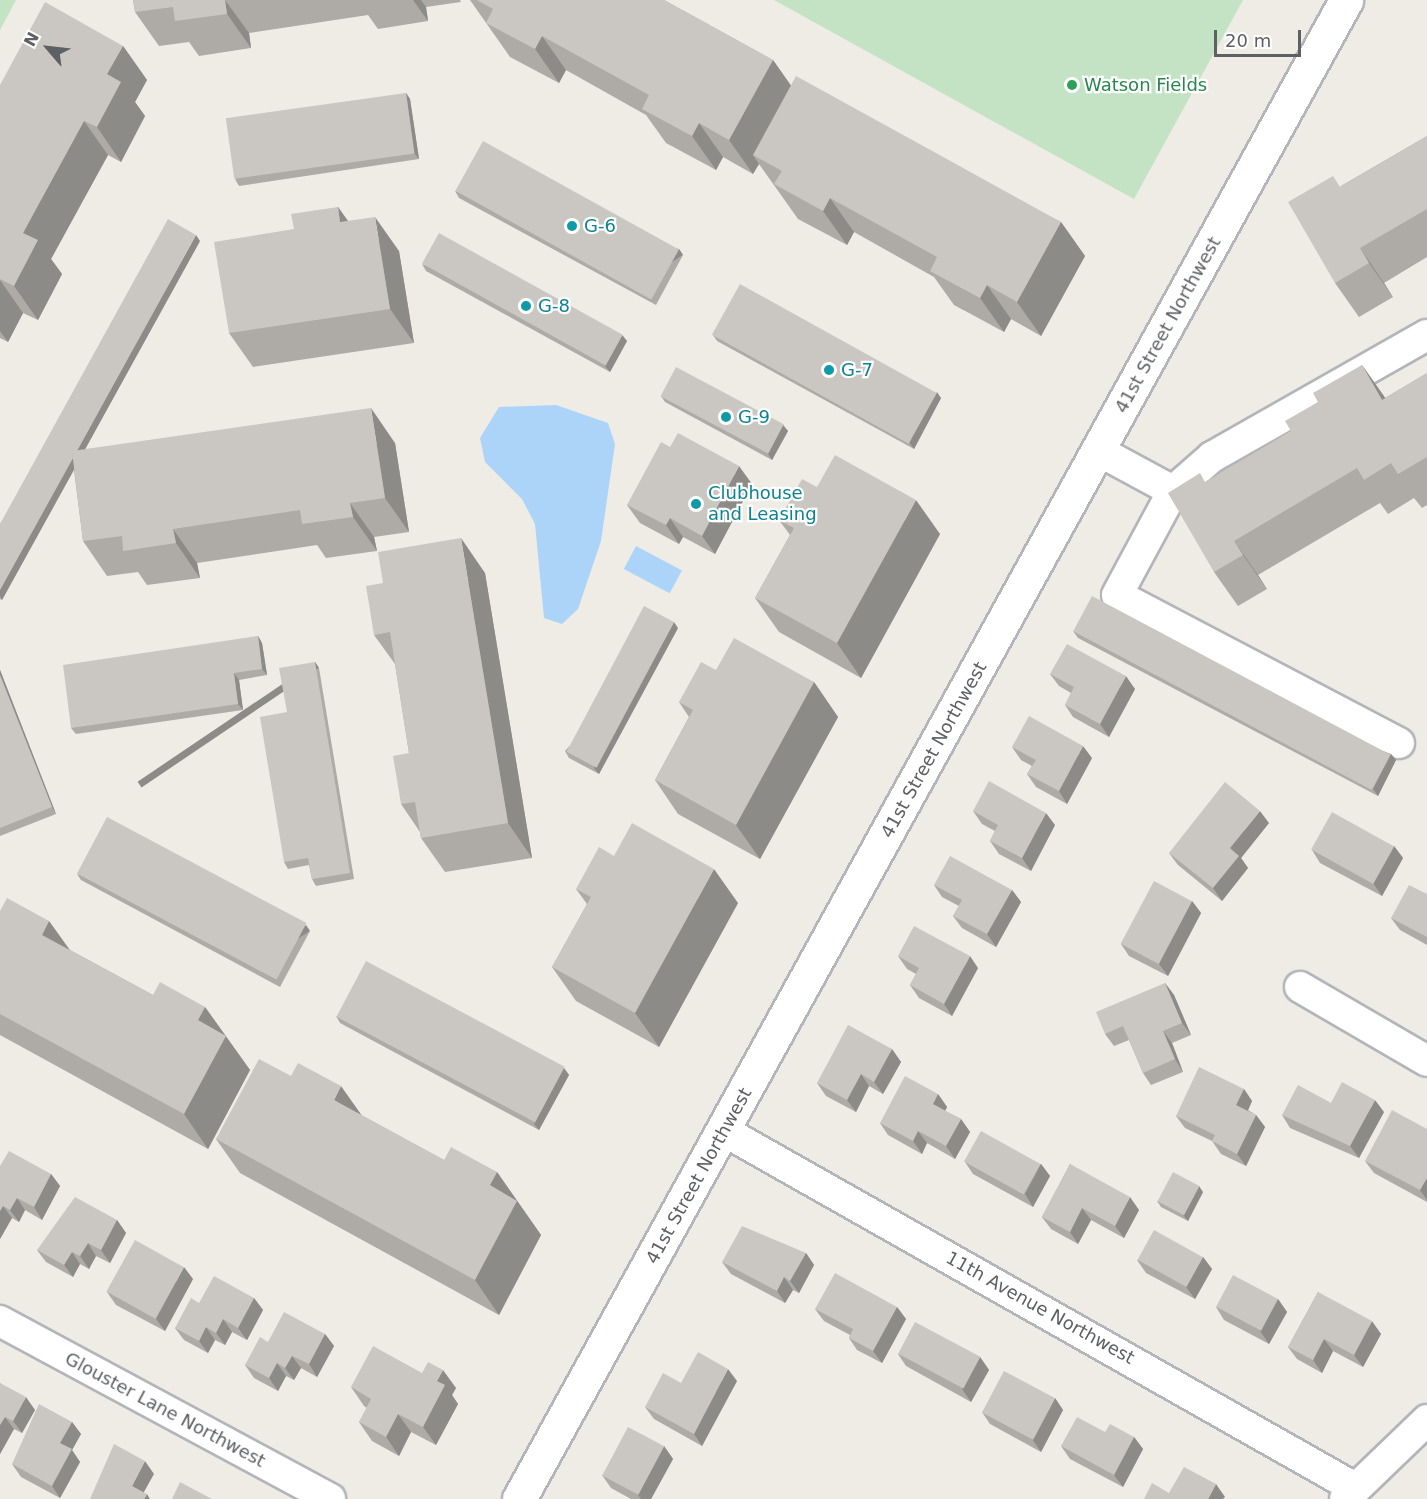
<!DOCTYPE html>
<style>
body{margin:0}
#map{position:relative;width:1427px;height:1499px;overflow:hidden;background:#eeece5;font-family:"DejaVu Sans",sans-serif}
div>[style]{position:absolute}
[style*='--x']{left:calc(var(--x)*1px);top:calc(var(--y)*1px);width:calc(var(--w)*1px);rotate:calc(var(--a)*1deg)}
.green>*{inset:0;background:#c4e3c5}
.water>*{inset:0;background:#abd4f8;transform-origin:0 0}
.roads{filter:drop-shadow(2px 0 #b2b5b9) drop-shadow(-2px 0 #b2b5b9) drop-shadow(0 2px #b2b5b9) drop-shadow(0 -2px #b2b5b9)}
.minor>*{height:30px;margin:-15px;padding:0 15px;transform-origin:15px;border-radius:15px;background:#fff}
.secondary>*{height:33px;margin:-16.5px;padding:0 16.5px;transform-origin:16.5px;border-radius:16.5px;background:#fff}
.wall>*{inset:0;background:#aeaba7}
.shaded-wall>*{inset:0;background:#8d8b88;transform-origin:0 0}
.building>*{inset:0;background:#cac7c2;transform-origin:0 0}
.dots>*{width:16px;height:16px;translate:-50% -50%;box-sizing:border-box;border:3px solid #fff;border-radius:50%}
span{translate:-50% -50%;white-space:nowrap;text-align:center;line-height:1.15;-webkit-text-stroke:4.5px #fff;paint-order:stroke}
.leisure-label{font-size:18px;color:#27864d}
.left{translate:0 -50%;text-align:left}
.culture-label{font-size:18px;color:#0d838f}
.street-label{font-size:18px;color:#5d6064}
.north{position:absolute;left:18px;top:18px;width:60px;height:60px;-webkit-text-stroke:4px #fff;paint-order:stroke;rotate:298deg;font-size:16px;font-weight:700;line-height:24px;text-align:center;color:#5d6064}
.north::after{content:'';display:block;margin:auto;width:21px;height:27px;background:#5d6064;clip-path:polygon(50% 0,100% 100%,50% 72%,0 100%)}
.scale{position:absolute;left:1214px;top:30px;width:87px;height:27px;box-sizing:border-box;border:3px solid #5d6064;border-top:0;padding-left:8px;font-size:18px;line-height:21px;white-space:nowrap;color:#5d6064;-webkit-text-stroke:4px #fff;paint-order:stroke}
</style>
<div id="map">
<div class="green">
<i style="clip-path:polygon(0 0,16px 0,0 30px)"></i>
<i style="clip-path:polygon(774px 0,1243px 0,1134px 199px)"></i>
</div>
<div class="water">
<i style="clip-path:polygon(556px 405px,608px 423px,615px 444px,601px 541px,578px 609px,562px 624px,544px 618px,535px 524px,522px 499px,485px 462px,480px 438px,499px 407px)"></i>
<i style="left:636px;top:546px;width:52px;height:26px;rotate:28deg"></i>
</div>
<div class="roads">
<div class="minor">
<i style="--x:1099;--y:451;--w:84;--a:28.4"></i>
<i style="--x:1399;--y:743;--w:318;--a:-152.3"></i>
<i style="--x:1117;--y:595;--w:118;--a:-61.7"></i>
<i style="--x:1173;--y:491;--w:52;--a:-41.1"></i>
<i style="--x:1212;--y:457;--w:247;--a:-29.6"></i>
<i style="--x:1300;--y:987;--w:147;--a:30.2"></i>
<i style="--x:724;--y:1131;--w:725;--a:29.5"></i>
<i style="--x:0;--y:1321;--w:375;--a:28.3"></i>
<i style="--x:1345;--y:1499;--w:114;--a:-43.9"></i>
</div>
<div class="secondary">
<i style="--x:519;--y:1499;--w:1712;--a:-61.11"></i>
</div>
</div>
<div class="wall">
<i style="clip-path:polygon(133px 0,460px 0,461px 2px,426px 7px,428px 21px,378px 29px,368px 15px,249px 33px,251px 48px,199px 56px,189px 42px,159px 46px,135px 12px)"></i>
<i style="clip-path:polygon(470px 0,664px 0,773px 60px,791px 86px,1061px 222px,1085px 256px,1041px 336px,1011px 319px,1004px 332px,954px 305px,934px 277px,854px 232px,847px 245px,798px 219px,759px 164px,753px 174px,723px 157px,716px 170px,666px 143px,646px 115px,566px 70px,559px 83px,510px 57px)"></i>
<i style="clip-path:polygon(123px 46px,147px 80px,135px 102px,145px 116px,121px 162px,108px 155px,51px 259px,62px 274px,38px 320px,23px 313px,8px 342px,0 338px,0 85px)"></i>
<i style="clip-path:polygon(406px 93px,410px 99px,419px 159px,239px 186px,235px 179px)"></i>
<i style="clip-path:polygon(1427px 136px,1427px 257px,1384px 283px,1393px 297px,1359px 317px,1335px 283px,1341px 186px)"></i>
<i style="clip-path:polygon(455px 191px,679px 249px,683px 255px,656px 305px,459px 198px)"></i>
<i style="clip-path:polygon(338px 207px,348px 221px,399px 251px,414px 343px,253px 367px,229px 333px,294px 229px)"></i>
<i style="clip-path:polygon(200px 241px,85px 449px,395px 443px,409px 532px,374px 537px,377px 551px,326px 558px,317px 545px,197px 563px,200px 578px,147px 585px,138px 572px,107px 576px,83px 541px,74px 470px,2px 600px,0 599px,0 524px)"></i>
<i style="clip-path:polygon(422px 264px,622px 335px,627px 341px,610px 372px,426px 271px)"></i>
<i style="clip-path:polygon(713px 335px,941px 398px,914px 449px,717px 341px)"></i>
<i style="clip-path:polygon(1362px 365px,1385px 398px,1427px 373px,1427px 505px,1422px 508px,1414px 498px,1388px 514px,1380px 503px,1258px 575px,1267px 589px,1238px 606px,1214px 572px,1205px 482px,1291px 431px,1318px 402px)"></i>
<i style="clip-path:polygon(661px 396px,783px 425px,788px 431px,772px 460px,665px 402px)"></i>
<i style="clip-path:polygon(670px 447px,752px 484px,715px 554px,683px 537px,679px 544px,640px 523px,627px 505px)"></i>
<i style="clip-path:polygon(817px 487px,940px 534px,861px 678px,779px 632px,755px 598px,790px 535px,779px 520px)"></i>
<i style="clip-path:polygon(485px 573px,532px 858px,445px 872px,421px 838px,420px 832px,401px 804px,409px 753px,395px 664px,374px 635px)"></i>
<i style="clip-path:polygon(678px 628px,599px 774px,569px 758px,565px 751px)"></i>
<i style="clip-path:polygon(1073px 631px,1391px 754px,1396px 760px,1378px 796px,1078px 638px)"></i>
<i style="clip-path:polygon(258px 636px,262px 643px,267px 675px,239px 680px,243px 710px,76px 734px,71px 728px)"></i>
<i style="clip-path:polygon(315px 662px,319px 668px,354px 879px,316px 886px,312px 879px,309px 865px,288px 869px,284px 862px,287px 712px)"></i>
<i style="clip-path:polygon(0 670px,56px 814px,0 836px)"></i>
<i style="clip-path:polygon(716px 670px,814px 682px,838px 717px,760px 859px,678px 814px,655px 780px,689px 717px,679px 702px)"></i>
<i style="clip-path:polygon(1050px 674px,1135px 689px,1109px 737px,1073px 717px,1065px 705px,1071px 693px,1059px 686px)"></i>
<i style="clip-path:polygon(1012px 747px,1092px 758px,1067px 804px,1036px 787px,1027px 774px,1032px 766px,1021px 760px)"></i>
<i style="clip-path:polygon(973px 811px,1055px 825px,1031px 871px,999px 854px,990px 841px,995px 831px,982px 824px)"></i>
<i style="clip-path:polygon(1269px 823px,1241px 858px,1248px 868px,1222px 901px,1178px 865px,1169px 853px)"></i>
<i style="clip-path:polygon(1394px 846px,1403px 858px,1382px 896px,1320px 863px,1312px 850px)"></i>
<i style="clip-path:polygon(77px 874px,310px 931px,280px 987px,81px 880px)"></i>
<i style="clip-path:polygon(934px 885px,1012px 890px,1021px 902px,996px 947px,962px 928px,953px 916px,959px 906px,942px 897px)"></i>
<i style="clip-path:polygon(576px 889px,738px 903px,659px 1047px,576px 1001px,552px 967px,587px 904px)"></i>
<i style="clip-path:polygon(1427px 894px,1427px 945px,1400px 930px,1391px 918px)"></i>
<i style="clip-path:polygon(1192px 901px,1201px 913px,1168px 976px,1129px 956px,1121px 944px)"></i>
<i style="clip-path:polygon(0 911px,49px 921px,70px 950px,153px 995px,205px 1007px,250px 1070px,208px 1149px,0 1035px)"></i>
<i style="clip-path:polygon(898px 956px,978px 968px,952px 1016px,919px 998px,910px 985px,916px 974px,907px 969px)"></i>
<i style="clip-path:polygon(1165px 983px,1174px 995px,1191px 1035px,1172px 1043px,1183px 1072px,1151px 1085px,1143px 1073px,1129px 1040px,1114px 1046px,1105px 1034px)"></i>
<i style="clip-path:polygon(336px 1016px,564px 1068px,569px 1075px,539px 1130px,340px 1023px)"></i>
<i style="clip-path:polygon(892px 1049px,901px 1062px,883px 1094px,869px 1086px,856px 1112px,826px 1096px,817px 1083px)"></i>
<i style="clip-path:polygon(1244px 1089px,1252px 1101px,1248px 1110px,1256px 1115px,1265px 1127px,1246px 1166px,1221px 1154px,1212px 1141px,1185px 1128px,1176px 1116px)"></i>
<i style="clip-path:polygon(938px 1094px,947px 1107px,945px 1111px,961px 1119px,970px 1132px,955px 1159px,927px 1143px,922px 1154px,888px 1135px,880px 1123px)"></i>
<i style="clip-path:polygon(1331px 1103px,1384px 1112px,1359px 1158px,1290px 1128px,1282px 1115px)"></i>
<i style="clip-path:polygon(361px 1115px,444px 1160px,497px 1172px,541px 1235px,499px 1315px,240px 1173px,216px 1139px)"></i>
<i style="clip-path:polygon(1427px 1129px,1427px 1202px,1374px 1173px,1365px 1161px)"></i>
<i style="clip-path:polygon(965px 1162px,1041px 1164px,1050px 1176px,1033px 1207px,973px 1174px)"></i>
<i style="clip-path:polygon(1070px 1164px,1139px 1210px,1124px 1238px,1091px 1220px,1078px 1244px,1051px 1229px,1042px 1217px)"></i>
<i style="clip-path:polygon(0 1166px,51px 1174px,60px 1186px,42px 1220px,25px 1210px,19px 1222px,12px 1218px,0 1239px)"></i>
<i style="clip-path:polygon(1203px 1192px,1188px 1221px,1161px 1207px,1157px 1201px)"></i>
<i style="clip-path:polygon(117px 1220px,126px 1233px,110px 1263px,96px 1256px,89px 1269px,80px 1264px,73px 1277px,46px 1262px,37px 1250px)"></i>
<i style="clip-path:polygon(806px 1253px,814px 1265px,799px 1293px,793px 1290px,785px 1303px,731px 1274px,722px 1262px)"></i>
<i style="clip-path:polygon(1203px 1257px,1212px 1269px,1195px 1299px,1146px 1273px,1137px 1260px)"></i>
<i style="clip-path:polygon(193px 1279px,165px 1331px,116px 1305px,107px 1292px)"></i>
<i style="clip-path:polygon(1318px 1292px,1381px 1334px,1363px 1367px,1333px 1351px,1322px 1373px,1297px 1359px,1288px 1347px)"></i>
<i style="clip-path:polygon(254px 1298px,263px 1310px,247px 1340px,232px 1332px,225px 1345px,215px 1340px,208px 1353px,184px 1340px,175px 1328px,199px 1303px)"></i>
<i style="clip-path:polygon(1278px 1299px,1287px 1312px,1269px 1344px,1224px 1320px,1216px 1307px)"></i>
<i style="clip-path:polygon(897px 1307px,906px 1319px,882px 1363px,857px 1350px,849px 1338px,850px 1335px,824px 1321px,815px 1309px)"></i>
<i style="clip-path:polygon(325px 1334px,334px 1346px,317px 1377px,301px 1368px,294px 1380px,286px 1376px,278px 1391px,254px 1378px,245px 1365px,268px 1342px)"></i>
<i style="clip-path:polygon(898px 1354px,980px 1357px,989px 1370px,971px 1402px,906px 1366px)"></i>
<i style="clip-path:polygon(422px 1373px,456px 1388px,452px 1395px,458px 1404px,436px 1445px,411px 1432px,399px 1456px,372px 1441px,359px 1422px,367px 1408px,364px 1406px,351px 1387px)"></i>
<i style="clip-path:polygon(737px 1381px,702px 1446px,654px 1419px,645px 1407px,681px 1383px)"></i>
<i style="clip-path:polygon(0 1383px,35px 1410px,22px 1433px,14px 1429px,0 1454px)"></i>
<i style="clip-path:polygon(1055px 1398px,1063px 1410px,1041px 1452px,990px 1424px,982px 1412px)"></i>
<i style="clip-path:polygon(72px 1422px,81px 1434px,72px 1450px,80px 1462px,60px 1498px,21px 1477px,12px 1464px)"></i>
<i style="clip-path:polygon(1105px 1432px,1134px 1437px,1143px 1449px,1123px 1487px,1070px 1459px,1061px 1446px)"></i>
<i style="clip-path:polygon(664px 1446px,673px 1459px,651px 1499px,631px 1499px,611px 1488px,602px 1475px)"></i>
</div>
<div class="shaded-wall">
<i style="clip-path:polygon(225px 0,249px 33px,251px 48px,227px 14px)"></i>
<i style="clip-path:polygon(413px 0,421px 0,426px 7px,428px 21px)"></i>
<i style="clip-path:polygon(542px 36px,566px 70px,559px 83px,535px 49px)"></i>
<i style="clip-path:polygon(123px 46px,147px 80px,135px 102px,145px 116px,121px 162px,97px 127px,107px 74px)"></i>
<i style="clip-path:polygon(773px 60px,797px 94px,753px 155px,759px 164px,753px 174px,729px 140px)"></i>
<i style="clip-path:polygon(406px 93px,410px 99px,419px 159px,414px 153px)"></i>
<i style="clip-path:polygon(84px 121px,108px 155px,51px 259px,62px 274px,38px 320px,14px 286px,23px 233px)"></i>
<i style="clip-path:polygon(699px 123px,723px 157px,716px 170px,692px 136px)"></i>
<i style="clip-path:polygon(830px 198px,854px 232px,847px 245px,823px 211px)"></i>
<i style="clip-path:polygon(338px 207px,362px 241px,340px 222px)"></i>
<i style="clip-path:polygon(375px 217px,399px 251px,414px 343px,390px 309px)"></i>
<i style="clip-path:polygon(1061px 222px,1085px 256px,1041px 336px,1017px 302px)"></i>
<i style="clip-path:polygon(196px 235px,200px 241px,2px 600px,0 596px,0 590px)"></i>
<i style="clip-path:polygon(1360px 248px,1384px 283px,1393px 297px,1369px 263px)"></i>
<i style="left:679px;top:249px;width:7px;height:57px;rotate:56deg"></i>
<i style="clip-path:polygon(0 280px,23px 313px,8px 342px,0 331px)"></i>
<i style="clip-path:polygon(987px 285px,1011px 319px,1004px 332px,980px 298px)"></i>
<i style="clip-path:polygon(622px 335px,627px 341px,610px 372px,605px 366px)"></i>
<i style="clip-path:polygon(1362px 365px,1386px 399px,1382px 400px)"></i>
<i style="clip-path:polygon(937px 392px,941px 398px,914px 449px,909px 442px)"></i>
<i style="clip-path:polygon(371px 408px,395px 443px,409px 532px,385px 498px)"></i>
<i style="clip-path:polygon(783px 425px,788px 431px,772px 460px,768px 454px)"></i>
<i style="clip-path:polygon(739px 466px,752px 484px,715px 554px,702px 536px)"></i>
<i style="clip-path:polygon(916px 500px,940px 534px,861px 678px,837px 643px)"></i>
<i style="clip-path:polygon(350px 503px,374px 537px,377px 551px,353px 517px)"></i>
<i style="clip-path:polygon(670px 518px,683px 537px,679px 544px,666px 525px)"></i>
<i style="clip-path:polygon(173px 529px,197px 563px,200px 578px,176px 543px)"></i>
<i style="clip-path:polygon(461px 538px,485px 573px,532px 858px,508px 823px)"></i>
<i style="clip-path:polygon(1234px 541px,1258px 575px,1267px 589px,1243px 555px)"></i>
<i style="clip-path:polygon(674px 622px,678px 628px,599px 774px,594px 768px)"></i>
<i style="clip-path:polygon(258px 636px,262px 643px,267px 675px,262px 669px)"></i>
<i style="left:315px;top:662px;width:7px;height:214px;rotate:56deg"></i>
<i style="clip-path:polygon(0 670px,56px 814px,52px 807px,0 675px)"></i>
<i style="clip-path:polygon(234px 673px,239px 680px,243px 710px,238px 704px)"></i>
<i style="clip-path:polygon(1126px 676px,1135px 689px,1109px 737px,1100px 724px)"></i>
<i style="clip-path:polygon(814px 682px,838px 717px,760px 859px,736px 825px)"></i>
<i style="clip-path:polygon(1083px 746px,1092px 758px,1067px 804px,1059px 791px)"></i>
<i style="clip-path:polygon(1391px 754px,1396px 760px,1378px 796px,1373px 789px)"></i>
<i style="clip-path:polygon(1260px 811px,1269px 823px,1241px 858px,1248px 868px,1222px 901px,1213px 888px,1230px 848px)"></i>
<i style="clip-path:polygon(1046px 813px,1055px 825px,1031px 871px,1022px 858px)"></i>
<i style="clip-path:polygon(1394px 846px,1403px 858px,1382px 896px,1373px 883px)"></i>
<i style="clip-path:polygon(714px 869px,738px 903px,659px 1047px,635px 1013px)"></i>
<i style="clip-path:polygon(1012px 890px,1021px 902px,996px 947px,987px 934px)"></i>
<i style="clip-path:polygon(1192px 901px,1201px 913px,1168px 976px,1159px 964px)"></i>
<i style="clip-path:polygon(49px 921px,73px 955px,42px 935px)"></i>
<i style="left:306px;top:925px;width:7px;height:64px;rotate:56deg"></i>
<i style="clip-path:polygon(970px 956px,978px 968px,952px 1016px,944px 1004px)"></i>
<i style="clip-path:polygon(1165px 983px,1174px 995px,1191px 1035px,1182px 1023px)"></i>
<i style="clip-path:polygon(205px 1007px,250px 1070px,208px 1149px,184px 1114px,198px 1020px)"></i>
<i style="clip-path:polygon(1163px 1031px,1172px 1043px,1183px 1072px,1175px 1059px)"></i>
<i style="clip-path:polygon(892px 1049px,901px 1062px,883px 1094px,874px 1082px)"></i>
<i style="clip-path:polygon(564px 1068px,569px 1075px,539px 1130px,534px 1124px)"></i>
<i style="clip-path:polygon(861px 1074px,869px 1086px,856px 1112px,847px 1100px)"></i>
<i style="clip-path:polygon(341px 1086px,365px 1120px,334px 1100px)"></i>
<i style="clip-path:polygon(1244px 1089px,1252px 1101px,1245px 1117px,1236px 1105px)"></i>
<i style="clip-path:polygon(938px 1094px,947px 1107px,942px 1117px,933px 1104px)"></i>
<i style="clip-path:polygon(1375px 1100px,1384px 1112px,1359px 1158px,1350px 1146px)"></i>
<i style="clip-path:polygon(1256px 1115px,1265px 1127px,1246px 1166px,1237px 1154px)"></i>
<i style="clip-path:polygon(961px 1119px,970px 1132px,955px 1159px,946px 1146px)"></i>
<i style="clip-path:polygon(918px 1131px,927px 1143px,922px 1154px,913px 1141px)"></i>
<i style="clip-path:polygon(1041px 1164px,1050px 1176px,1033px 1207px,1025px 1194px)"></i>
<i style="clip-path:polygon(497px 1172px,541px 1235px,499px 1315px,475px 1280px,490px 1185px)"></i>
<i style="clip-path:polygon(51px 1174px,60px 1186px,42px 1220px,34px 1207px)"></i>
<i style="clip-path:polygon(1427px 1178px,1427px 1200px,1420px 1190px)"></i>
<i style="clip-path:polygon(1199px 1186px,1203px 1192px,1188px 1221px,1183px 1215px)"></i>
<i style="clip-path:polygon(1130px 1197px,1139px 1210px,1124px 1238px,1115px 1226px)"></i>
<i style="clip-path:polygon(17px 1198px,25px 1210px,19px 1222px,10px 1210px)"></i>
<i style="clip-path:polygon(3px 1206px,12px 1218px,0 1239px,0 1211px)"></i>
<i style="clip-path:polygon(1082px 1208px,1091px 1220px,1078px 1244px,1070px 1232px)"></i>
<i style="clip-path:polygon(117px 1220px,126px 1233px,110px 1263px,101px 1250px)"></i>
<i style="clip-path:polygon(88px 1243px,96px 1256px,89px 1269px,80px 1256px)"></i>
<i style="clip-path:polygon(72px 1252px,80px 1264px,73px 1277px,64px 1265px)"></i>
<i style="clip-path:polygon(806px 1253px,814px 1265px,799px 1293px,790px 1281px)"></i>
<i style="clip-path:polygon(1203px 1257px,1212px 1269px,1195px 1299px,1186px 1287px)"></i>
<i style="clip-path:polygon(184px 1267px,193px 1279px,165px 1331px,156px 1319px)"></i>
<i style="clip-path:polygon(784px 1277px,793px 1290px,785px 1303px,777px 1291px)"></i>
<i style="clip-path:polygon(254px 1298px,263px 1310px,247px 1340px,238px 1328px)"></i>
<i style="clip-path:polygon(1278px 1299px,1287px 1312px,1269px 1344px,1260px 1331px)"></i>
<i style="clip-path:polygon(897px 1307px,906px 1319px,882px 1363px,873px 1351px)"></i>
<i style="clip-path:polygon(223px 1319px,232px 1332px,225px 1345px,216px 1333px)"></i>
<i style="clip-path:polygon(1372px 1321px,1381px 1334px,1363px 1367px,1354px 1355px)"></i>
<i style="clip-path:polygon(206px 1327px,215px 1340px,208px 1353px,199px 1341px)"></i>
<i style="clip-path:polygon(325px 1334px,334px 1346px,317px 1377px,309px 1364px)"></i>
<i style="clip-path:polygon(1324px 1339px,1333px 1351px,1322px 1373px,1313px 1360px)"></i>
<i style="clip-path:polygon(292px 1356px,301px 1368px,294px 1380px,285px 1368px)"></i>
<i style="clip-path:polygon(980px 1357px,989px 1370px,971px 1402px,962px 1389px)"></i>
<i style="clip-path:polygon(277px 1363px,286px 1376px,278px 1391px,269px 1378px)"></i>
<i style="clip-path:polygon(728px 1369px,737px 1381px,702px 1446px,694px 1434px)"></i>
<i style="clip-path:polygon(443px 1370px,456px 1388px,452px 1395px,458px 1404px,436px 1445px,423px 1427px,437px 1381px)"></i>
<i style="clip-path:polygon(26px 1397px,35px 1410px,22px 1433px,13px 1421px)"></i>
<i style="clip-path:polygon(1055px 1398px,1063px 1410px,1041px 1452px,1032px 1439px)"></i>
<i style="clip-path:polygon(398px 1414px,411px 1432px,399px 1456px,386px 1437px)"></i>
<i style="clip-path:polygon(5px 1417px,14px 1429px,0 1454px,0 1425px)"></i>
<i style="clip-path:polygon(72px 1422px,81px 1434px,72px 1450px,80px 1462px,60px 1498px,52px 1486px,60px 1443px)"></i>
<i style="clip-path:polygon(1134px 1437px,1143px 1449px,1123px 1487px,1114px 1475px)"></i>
<i style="clip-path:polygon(664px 1446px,673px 1459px,651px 1499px,641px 1499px,638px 1495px)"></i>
<i style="clip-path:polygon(145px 1461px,154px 1474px,140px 1499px,132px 1486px)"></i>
<i style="clip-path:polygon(1216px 1484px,1225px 1497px,1223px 1499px,1208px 1499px)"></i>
<i style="clip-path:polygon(147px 1494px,150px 1499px,144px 1499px)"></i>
</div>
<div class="building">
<i style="clip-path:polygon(133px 0,225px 0,227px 14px,175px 21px,173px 7px,135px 12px)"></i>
<i style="clip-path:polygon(477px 0,664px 0,773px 60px,729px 140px,699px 123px,692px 136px,642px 109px,649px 95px,542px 36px,535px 49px,486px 23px,493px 9px)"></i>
<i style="clip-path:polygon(45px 2px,123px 46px,107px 74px,121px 82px,97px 127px,84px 121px,23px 233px,38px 240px,14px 286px,0 279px,0 85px)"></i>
<i style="clip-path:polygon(796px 76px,1061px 222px,1017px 302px,987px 285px,980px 298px,930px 271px,937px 257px,830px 198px,823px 211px,774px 184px,782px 171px,753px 155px)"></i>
<i style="left:406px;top:93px;width:61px;height:182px;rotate:82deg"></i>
<i style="clip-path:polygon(1427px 136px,1427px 209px,1360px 248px,1369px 263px,1335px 283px,1288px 202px,1333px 176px,1340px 187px)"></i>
<i style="left:483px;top:141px;width:224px;height:57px;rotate:29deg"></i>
<i style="clip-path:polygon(338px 207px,340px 222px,375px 217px,390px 309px,229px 333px,214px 242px,294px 229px,291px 214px)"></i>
<i style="clip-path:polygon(168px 219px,196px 235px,77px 451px,72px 451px,73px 458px,0 590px,0 524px)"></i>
<i style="left:439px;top:233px;width:210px;height:35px;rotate:29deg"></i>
<i style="left:740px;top:284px;width:225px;height:58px;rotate:29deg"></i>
<i style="clip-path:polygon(1362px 365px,1382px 400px,1427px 373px,1427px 457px,1398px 474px,1391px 463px,1364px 480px,1357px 468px,1234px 541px,1243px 555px,1214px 572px,1168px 493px,1200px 473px,1205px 482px,1291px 431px,1285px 421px,1318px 402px,1313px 393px)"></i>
<i style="left:676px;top:367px;width:122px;height:33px;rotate:28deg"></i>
<i style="clip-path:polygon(371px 408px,385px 498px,350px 503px,353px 517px,302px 524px,300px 510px,173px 529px,176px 543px,123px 551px,122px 536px,83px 541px,72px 451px)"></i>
<i style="clip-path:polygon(678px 433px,739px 466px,702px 536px,670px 518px,666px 525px,627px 505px,661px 442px,670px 447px)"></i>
<i style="clip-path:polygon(835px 455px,916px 500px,837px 643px,755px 598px,794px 528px,779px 520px,802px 479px,817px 487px)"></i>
<i style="clip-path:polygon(461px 538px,508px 823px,421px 838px,415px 802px,401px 804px,393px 756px,409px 753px,390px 632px,374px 635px,366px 586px,383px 583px,378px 552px)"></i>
<i style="left:1092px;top:596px;width:338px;height:40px;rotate:28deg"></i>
<i style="left:644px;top:606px;width:34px;height:165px;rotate:28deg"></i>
<i style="clip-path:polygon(258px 636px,262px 669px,234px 673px,238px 704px,71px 728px,63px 665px)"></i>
<i style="clip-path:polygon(734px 638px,814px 682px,736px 825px,655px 780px,693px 710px,679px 702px,701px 662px,716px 670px)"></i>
<i style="clip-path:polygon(1067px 644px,1126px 676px,1100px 724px,1065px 705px,1074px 687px,1050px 674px)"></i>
<i style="clip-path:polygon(315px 662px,350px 873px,312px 879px,308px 858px,284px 862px,260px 717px,287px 712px,279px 668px)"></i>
<i style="clip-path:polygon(0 675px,52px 807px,0 828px)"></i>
<i style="clip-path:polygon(1029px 716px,1083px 746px,1059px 791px,1027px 774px,1036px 760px,1012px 747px)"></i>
<i style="clip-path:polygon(989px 781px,1046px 813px,1022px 858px,990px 841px,998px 825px,973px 811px)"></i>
<i style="clip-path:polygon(1225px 782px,1260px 811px,1230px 848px,1239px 856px,1213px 888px,1169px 853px)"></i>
<i style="left:1332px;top:812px;width:71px;height:43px;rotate:29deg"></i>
<i style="left:107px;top:817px;width:226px;height:64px;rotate:28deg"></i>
<i style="clip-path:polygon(632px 823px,714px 869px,635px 1013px,552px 967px,591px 897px,576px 889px,599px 847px,614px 856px)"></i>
<i style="clip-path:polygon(950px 856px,1012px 890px,987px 934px,953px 916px,962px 900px,934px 885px)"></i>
<i style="left:1154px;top:881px;width:43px;height:71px;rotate:28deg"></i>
<i style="clip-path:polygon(1409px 885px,1427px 894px,1427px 937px,1391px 918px)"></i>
<i style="clip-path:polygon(7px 898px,49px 921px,42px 935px,153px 995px,160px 982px,205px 1007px,198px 1020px,226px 1036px,184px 1114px,0 1014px,0 911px)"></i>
<i style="clip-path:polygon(914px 926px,970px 956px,944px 1004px,910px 985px,919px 968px,898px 956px)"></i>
<i style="left:366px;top:961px;width:225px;height:63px;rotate:28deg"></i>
<i style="clip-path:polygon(1165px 983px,1182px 1023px,1163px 1031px,1175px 1059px,1143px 1073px,1123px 1026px,1105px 1034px,1096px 1012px)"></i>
<i style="clip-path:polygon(848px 1025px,892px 1049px,874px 1082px,861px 1074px,847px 1100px,817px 1083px)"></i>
<i style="clip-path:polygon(259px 1059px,291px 1076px,298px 1063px,341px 1086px,334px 1100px,444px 1160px,451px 1147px,497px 1172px,490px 1185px,517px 1201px,475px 1280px,216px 1139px)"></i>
<i style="clip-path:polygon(1199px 1067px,1244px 1089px,1236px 1105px,1256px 1115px,1237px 1154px,1212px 1141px,1215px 1135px,1176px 1116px)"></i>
<i style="clip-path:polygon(905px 1076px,938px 1094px,933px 1104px,961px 1119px,946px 1146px,918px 1131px,913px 1141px,880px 1123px)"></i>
<i style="clip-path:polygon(1342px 1082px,1375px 1100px,1350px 1146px,1282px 1115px,1298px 1085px,1331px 1103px)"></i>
<i style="clip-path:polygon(1392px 1110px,1427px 1129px,1427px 1178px,1420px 1190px,1365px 1161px)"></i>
<i style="left:981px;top:1131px;width:68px;height:35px;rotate:29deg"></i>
<i style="clip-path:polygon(9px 1151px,51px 1174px,34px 1207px,17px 1198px,10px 1210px,3px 1206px,0 1211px,0 1166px)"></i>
<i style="clip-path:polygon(1070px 1164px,1130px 1197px,1115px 1226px,1082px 1208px,1070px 1232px,1042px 1217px)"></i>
<i style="left:1173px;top:1172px;width:30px;height:33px;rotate:28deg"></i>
<i style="clip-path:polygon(75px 1197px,117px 1220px,101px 1250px,88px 1243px,80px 1256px,72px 1252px,64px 1265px,37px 1250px)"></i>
<i style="clip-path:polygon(742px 1226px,806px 1253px,790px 1281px,784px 1277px,777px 1291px,722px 1262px)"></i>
<i style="left:1154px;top:1230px;width:56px;height:34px;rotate:29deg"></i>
<i style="left:135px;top:1240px;width:56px;height:59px;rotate:29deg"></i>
<i style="clip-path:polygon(835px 1273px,897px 1307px,873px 1351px,849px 1338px,853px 1329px,815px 1309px)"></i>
<i style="left:1233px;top:1275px;width:51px;height:36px;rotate:28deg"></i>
<i style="clip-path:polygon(214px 1276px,254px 1298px,238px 1328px,223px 1319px,216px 1333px,206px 1327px,199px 1341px,175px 1328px,191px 1298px,199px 1303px)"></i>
<i style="clip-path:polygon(1318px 1292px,1372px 1321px,1354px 1355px,1324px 1339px,1313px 1360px,1288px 1347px)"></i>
<i style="clip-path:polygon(284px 1312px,325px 1334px,309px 1364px,292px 1356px,285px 1368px,277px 1363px,269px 1378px,245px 1365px,260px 1337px,268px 1342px)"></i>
<i style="left:915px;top:1322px;width:74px;height:36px;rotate:28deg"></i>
<i style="clip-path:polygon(373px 1346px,422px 1373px,428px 1362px,443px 1370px,437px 1381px,445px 1385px,423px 1427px,398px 1414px,386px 1437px,359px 1422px,371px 1399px,351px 1387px)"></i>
<i style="clip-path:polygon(698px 1352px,728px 1369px,694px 1434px,645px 1407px,663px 1373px,681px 1383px)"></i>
<i style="left:1004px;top:1371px;width:58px;height:47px;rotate:28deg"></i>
<i style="clip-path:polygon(0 1383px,26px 1397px,13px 1421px,5px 1417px,0 1425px)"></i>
<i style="clip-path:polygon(39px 1404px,72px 1422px,60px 1443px,72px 1449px,52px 1486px,12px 1464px)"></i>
<i style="clip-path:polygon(1077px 1417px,1105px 1432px,1110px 1424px,1134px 1437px,1114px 1475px,1061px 1446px)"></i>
<i style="left:628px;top:1427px;width:41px;height:55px;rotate:28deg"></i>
<i style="clip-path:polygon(114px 1444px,145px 1461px,132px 1486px,147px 1494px,144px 1499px,90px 1499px)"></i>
<i style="clip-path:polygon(1184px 1467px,1216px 1484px,1208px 1499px,1144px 1499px,1152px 1483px,1169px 1493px)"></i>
<i style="clip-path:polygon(180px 1482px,212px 1499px,172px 1499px)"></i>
</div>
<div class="dots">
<i style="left:1072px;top:85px;background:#2e9e5b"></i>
<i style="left:572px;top:226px;background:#0f9aa8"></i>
<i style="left:526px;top:306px;background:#0f9aa8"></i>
<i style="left:829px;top:370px;background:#0f9aa8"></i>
<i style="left:726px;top:417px;background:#0f9aa8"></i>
<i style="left:696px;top:504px;background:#0f9aa8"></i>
</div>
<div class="leisure-label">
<span class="left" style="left:1084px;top:85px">Watson Fields</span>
</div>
<div class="culture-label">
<span class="left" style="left:584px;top:226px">G-6</span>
<span class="left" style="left:538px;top:306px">G-8</span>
<span class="left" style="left:841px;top:370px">G-7</span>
<span class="left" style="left:738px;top:417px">G-9</span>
<span class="left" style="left:708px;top:504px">Clubhouse<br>and Leasing</span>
</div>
<div class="street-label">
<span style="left:1168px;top:325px;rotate:-61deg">41st Street Northwest</span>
<span style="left:934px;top:750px;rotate:-61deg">41st Street Northwest</span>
<span style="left:699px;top:1176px;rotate:-61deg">41st Street Northwest</span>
<span style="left:1040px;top:1308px;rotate:29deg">11th Avenue Northwest</span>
<span style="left:165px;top:1410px;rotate:28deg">Glouster Lane Northwest</span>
</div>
<div class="north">N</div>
<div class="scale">20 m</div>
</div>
